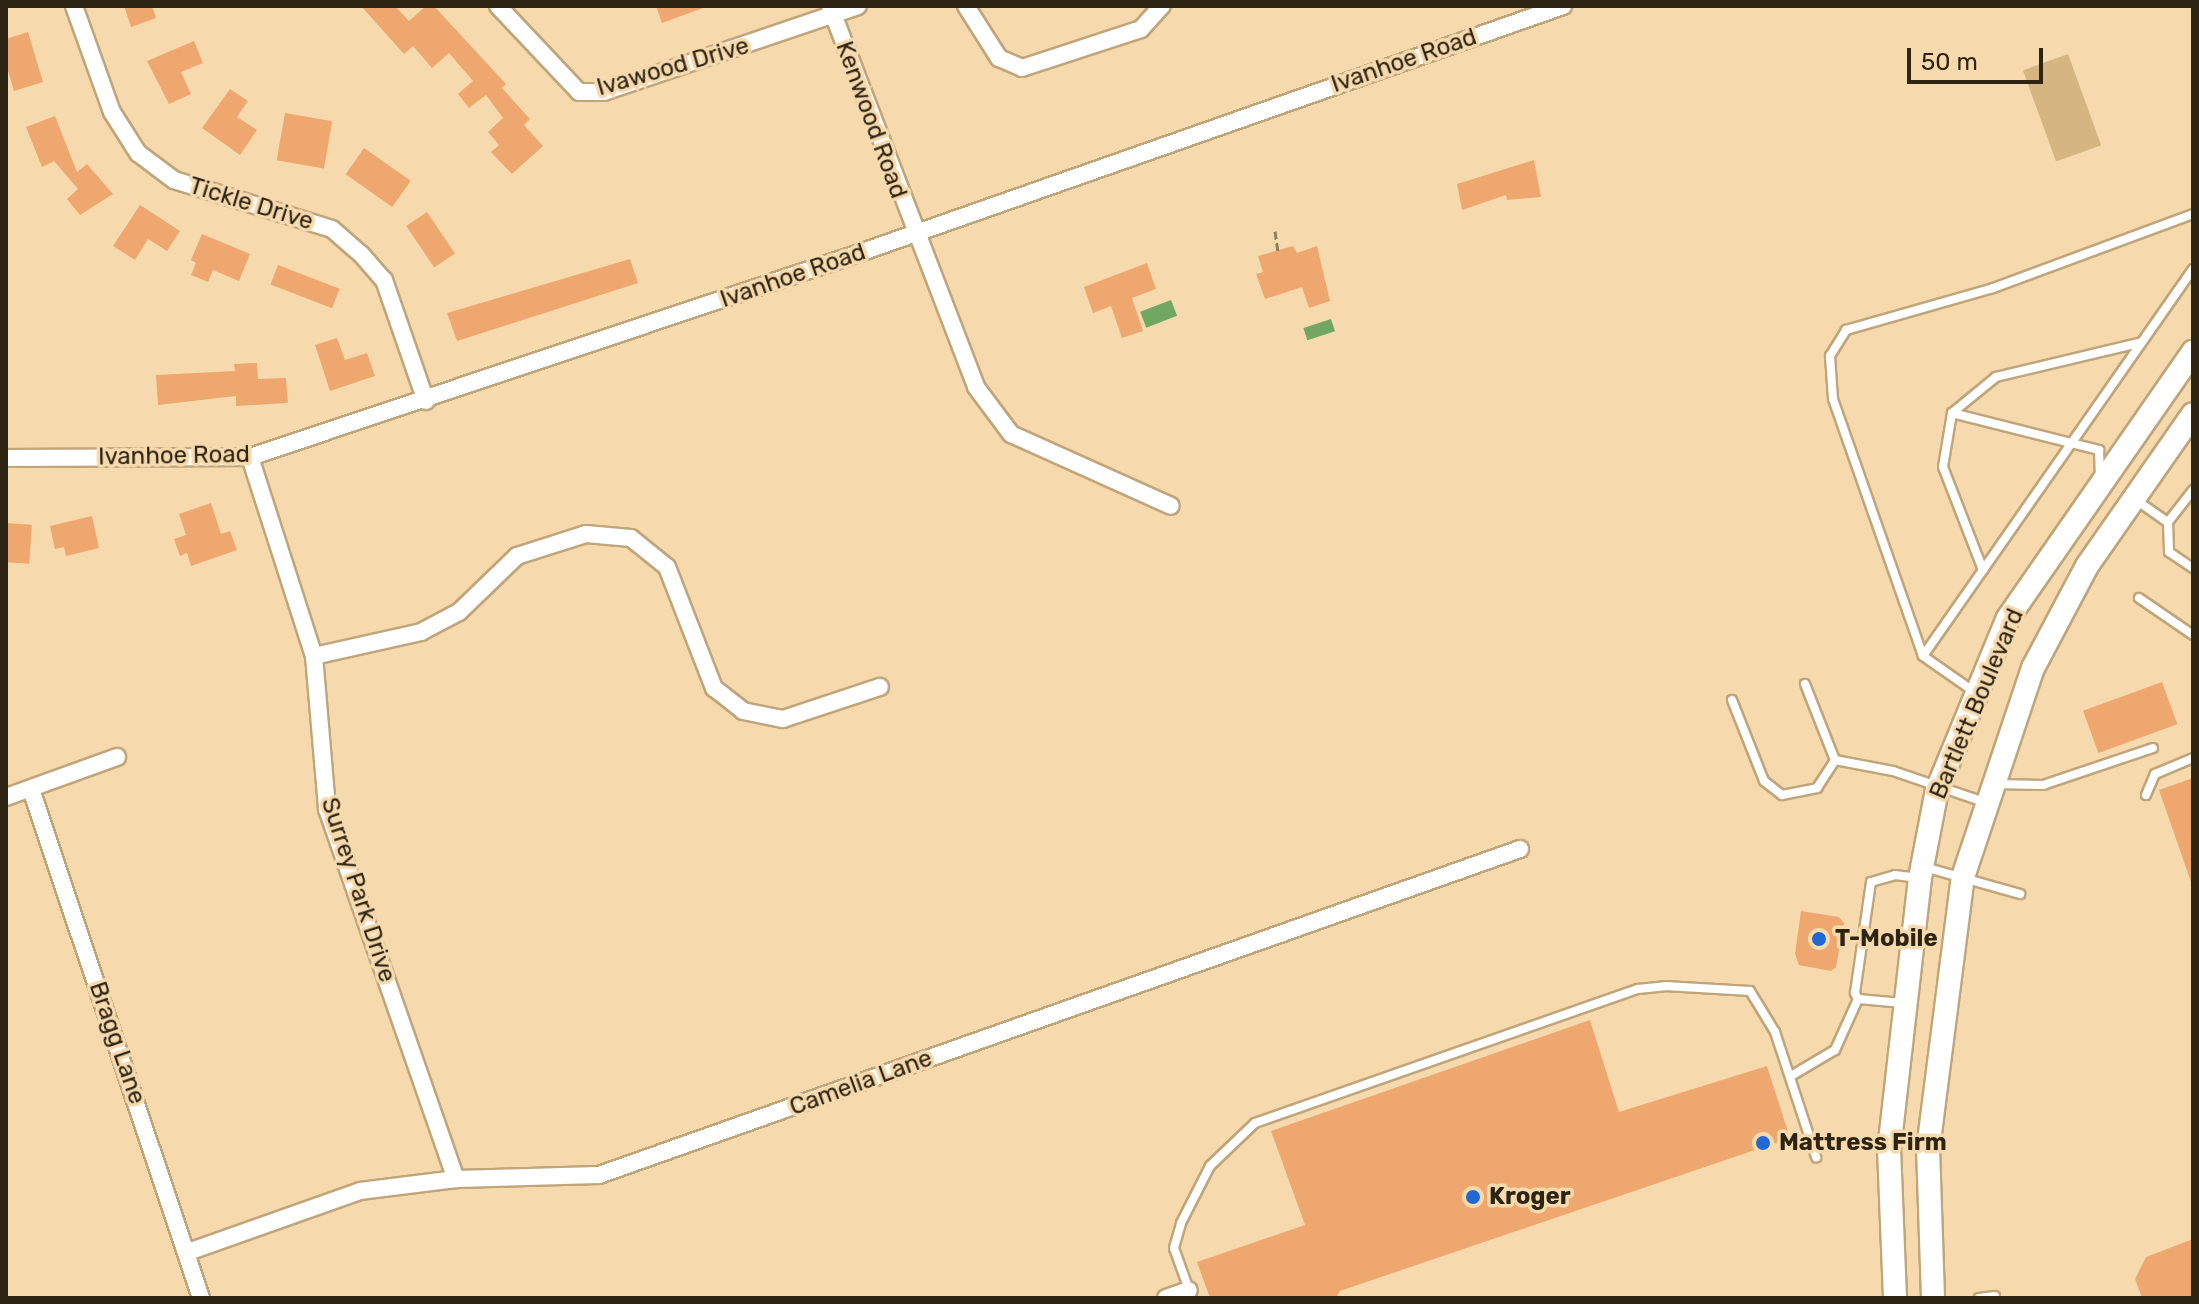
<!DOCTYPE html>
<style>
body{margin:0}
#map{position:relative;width:2199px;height:1304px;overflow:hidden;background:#f6daae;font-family:Rubik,sans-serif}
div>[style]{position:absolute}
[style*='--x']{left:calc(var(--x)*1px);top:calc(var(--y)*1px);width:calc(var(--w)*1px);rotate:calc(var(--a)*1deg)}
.green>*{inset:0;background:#d5b581;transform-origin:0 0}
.water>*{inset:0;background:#71a663;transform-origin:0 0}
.building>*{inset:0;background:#eea76e;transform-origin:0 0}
.path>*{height:3px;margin-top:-1.5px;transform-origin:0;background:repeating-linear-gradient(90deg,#907d5f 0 8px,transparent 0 12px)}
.roads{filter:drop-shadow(2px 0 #c0a57b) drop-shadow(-2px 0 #c0a57b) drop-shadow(0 2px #c0a57b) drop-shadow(0 -2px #c0a57b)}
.service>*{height:8px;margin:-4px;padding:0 4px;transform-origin:4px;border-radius:4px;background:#fff}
.minor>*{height:16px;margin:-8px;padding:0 8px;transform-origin:8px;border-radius:8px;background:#fff}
.secondary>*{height:22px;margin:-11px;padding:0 11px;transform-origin:11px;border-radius:11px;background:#fff}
.dots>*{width:22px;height:22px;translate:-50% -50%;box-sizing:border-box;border:4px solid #f6daae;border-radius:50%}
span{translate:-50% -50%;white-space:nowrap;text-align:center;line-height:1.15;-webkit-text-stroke:7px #f6daae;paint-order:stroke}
.street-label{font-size:24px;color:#2e2413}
.poi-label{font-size:24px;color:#2e2413;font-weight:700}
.left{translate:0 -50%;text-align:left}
.frame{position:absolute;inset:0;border:8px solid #2e2413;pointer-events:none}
.scale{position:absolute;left:1907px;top:48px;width:136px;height:36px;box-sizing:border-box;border:4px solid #2e2413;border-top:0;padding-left:10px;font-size:24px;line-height:28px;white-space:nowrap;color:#2e2413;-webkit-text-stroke:6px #f6daae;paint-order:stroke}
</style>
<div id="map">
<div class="green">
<i style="left:2068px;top:54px;width:97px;height:48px;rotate:70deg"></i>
</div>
<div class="water">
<i style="left:1171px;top:300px;width:17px;height:33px;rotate:69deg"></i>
<i style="left:1331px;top:319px;width:13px;height:29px;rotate:72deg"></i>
</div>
<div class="building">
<i style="clip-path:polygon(124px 6px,152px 6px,156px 18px,131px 27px)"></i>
<i style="clip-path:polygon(361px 6px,395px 6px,409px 21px,426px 6px,434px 6px,506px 84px,502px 88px,530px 119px,524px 125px,543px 146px,512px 174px,491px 152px,499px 145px,488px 132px,503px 118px,486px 95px,469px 108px,458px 94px,473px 81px,449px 53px,432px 68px,413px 46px,404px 54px)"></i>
<i style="clip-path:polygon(656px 6px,703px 6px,703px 8px,662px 23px)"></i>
<i style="clip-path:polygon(28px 32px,43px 82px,14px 91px,6px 64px,6px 39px)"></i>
<i style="clip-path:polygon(194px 41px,203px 63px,181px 72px,191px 94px,169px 104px,147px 61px)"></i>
<i style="clip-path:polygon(230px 89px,248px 101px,237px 117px,257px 130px,240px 155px,202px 128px)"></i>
<i style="left:285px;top:113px;width:48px;height:48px;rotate:10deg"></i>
<i style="clip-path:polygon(55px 116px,77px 172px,87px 164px,113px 194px,80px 215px,67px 199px,78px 189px,54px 161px,42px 167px,26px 127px)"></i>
<i style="left:364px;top:148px;width:57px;height:32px;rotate:35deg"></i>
<i style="clip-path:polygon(1534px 160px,1541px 197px,1507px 200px,1506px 195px,1462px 210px,1457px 184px)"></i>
<i style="clip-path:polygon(140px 205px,180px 231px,167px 251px,148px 239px,135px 260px,113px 246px)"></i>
<i style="left:427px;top:212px;width:50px;height:25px;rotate:56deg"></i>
<i style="clip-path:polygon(202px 234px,250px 254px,239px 281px,213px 270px,208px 282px,191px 275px,196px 263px,191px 260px)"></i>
<i style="clip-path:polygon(1293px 246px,1297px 253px,1317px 246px,1330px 301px,1309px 308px,1302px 287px,1265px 299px,1256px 274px,1263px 272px,1258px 256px)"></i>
<i style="clip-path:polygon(630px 259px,638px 283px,457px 341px,447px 313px)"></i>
<i style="clip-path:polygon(1147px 263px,1156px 289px,1132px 298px,1143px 331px,1122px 338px,1111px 306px,1093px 313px,1084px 287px)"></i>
<i style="left:278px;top:265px;width:66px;height:21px;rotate:21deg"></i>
<i style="clip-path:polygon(337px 338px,345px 360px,367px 353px,375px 376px,330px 391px,315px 345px)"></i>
<i style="clip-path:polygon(257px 363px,258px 379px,286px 378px,288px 403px,236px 406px,236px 396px,158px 405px,156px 375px,235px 371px,234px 364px)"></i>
<i style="clip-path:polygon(211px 503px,221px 534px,230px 531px,237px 550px,191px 566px,187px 553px,180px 556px,174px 539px,186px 535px,179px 514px)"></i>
<i style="clip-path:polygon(92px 516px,99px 548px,66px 556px,64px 547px,55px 549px,50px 526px)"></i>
<i style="left:6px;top:523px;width:26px;height:39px;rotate:4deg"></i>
<i style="left:2162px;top:682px;width:45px;height:84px;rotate:70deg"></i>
<i style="clip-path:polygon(2193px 778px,2193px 882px,2191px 882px,2159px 790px)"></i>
<i style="clip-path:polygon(1801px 911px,1839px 917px,1844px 923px,1836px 967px,1831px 971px,1799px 965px,1795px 954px)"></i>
<i style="clip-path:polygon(1590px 1020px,1619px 1112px,1767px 1066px,1790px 1138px,1340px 1291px,1336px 1298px,1210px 1298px,1197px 1262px,1305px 1225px,1271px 1131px)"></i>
<i style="clip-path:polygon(2193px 1239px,2193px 1298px,2142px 1298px,2135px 1279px,2146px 1257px)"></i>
</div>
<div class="path">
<i style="--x:1275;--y:231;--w:22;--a:82"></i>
</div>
<div class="roads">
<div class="service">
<i style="--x:1952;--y:413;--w:152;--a:14.1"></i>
<i style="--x:2099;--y:450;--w:28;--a:88"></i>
<i style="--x:2136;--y:500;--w:39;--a:35"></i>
<i style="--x:2168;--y:522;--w:41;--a:-52"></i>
<i style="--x:2168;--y:522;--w:30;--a:88"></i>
<i style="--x:2169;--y:552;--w:29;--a:34"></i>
<i style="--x:1983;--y:570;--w:110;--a:-111.2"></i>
<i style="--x:1943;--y:467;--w:55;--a:-80.5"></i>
<i style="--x:1952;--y:413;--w:57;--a:-39.3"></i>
<i style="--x:1996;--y:377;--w:147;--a:-13.4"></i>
<i style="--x:2139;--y:598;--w:65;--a:34.4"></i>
<i style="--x:1923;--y:656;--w:272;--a:-109.3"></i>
<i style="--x:1833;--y:399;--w:43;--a:-94"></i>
<i style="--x:1830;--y:356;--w:31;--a:-58"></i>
<i style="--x:1846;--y:330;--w:153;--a:-15.9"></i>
<i style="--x:1993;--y:288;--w:213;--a:-20.3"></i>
<i style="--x:1805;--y:684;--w:82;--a:68.5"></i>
<i style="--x:1976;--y:693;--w:65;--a:-145.1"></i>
<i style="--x:1923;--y:656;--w:472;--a:-55.1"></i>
<i style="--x:1732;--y:700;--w:87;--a:68.4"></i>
<i style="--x:1764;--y:781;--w:23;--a:38"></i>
<i style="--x:1782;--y:795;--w:36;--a:-11"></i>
<i style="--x:1817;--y:788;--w:33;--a:-57"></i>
<i style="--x:1835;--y:760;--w:59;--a:10.7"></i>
<i style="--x:1893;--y:771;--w:99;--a:18.8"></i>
<i style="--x:1995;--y:784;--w:48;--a:1.2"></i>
<i style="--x:2043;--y:785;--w:116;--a:-18.6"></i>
<i style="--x:2146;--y:795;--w:23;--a:-67"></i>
<i style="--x:2155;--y:774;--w:41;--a:-22.8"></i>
<i style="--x:1924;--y:867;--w:100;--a:15.7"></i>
<i style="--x:1903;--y:1003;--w:45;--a:-174.9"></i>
<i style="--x:1858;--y:999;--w:7;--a:-117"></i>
<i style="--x:1855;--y:993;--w:112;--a:-81.8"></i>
<i style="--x:1871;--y:882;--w:25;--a:-16"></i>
<i style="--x:1895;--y:875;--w:24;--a:7"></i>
<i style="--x:1791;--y:1076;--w:51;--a:-30.6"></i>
<i style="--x:1835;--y:1050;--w:56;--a:-65.7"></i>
<i style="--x:1192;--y:1298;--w:53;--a:-109.8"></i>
<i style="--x:1174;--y:1248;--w:26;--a:-74"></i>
<i style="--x:1181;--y:1223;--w:64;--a:-63"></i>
<i style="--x:1210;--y:1166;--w:62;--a:-43.7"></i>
<i style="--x:1255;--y:1123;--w:406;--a:-19.3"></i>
<i style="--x:1638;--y:989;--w:27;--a:-6"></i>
<i style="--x:1665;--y:986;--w:85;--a:3.4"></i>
<i style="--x:1750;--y:991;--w:48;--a:58.6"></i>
<i style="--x:1775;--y:1032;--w:132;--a:71.8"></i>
<i style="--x:1979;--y:1298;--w:16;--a:-7"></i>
</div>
<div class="minor">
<i style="--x:74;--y:6;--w:113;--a:70.3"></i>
<i style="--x:112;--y:112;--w:49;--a:57.6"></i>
<i style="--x:138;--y:153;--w:45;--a:36.9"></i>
<i style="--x:174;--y:180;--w:165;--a:17.2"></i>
<i style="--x:332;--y:229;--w:38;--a:41"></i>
<i style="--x:361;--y:254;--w:35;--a:49"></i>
<i style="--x:384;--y:280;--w:128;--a:70.9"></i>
<i style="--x:498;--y:6;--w:118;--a:46.7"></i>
<i style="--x:579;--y:92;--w:25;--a:0"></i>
<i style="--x:604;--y:92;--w:268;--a:-18.7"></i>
<i style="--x:830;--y:6;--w:408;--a:69"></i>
<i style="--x:976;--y:387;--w:59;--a:53.3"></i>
<i style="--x:1011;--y:434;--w:175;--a:24.2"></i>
<i style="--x:966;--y:6;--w:62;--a:57.6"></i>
<i style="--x:999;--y:58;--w:25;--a:23"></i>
<i style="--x:1022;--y:68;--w:125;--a:-18.1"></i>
<i style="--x:1141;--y:29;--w:31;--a:-48"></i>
<i style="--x:250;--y:457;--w:209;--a:72.2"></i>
<i style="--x:314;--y:656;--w:154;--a:85.1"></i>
<i style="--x:327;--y:809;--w:392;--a:70.8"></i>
<i style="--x:6;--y:458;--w:244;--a:-0.2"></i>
<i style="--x:250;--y:457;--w:627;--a:-18.49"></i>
<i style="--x:845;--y:258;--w:761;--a:-19.34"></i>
<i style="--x:314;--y:656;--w:110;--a:-12.6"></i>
<i style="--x:421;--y:632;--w:43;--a:-27.8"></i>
<i style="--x:459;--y:612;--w:81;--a:-44"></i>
<i style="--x:517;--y:556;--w:72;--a:-17.7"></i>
<i style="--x:586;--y:534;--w:45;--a:5.1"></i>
<i style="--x:631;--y:538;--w:46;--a:38.9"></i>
<i style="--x:667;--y:567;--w:130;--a:68.8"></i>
<i style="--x:714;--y:688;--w:37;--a:38"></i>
<i style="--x:743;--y:711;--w:41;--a:11.3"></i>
<i style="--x:783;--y:719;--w:102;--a:-18.3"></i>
<i style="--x:31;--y:789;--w:537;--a:71.53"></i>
<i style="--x:6;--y:797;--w:118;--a:-19.8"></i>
<i style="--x:188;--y:1252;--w:182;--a:-19.5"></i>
<i style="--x:360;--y:1191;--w:97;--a:-7.1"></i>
<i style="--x:456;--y:1179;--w:143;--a:-1.6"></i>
<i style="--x:599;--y:1175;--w:977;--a:-19.49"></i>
<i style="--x:1166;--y:1298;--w:24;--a:-19"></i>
</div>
<div class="secondary">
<i style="--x:1895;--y:1298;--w:148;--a:-92.3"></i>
<i style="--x:1889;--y:1150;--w:274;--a:-83.5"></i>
<i style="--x:1920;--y:878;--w:90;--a:-79.1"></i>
<i style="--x:1937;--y:790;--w:186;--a:-67.6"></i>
<i style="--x:2008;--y:618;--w:324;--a:-55.2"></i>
<i style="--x:1933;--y:1298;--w:149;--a:-91.9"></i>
<i style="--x:1928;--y:1149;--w:274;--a:-82.7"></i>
<i style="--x:1963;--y:877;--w:220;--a:-71.5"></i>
<i style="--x:2033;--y:668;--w:115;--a:-62.1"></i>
<i style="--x:2087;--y:566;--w:185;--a:-55.1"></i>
</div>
</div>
<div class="dots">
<i style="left:1819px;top:939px;background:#2168d4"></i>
<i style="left:1763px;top:1143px;background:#2168d4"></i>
<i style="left:1473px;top:1197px;background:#2168d4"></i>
</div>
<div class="street-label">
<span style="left:1404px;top:61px;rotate:-19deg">Ivanhoe Road</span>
<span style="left:673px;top:67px;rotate:-16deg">Ivawood Drive</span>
<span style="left:871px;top:120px;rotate:70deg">Kenwood Road</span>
<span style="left:251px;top:204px;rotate:17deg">Tickle Drive</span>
<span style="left:793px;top:276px;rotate:-19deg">Ivanhoe Road</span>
<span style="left:174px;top:456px;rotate:-1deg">Ivanhoe Road</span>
<span style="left:1977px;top:704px;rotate:-67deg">Bartlett Boulevard</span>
<span style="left:358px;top:890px;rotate:72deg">Surrey Park Drive</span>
<span style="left:117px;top:1043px;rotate:71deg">Bragg Lane</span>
<span style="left:861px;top:1083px;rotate:-20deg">Camelia Lane</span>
</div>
<div class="poi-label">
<span class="left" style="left:1835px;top:939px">T-Mobile</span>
<span class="left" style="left:1779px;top:1143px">Mattress Firm</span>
<span class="left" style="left:1489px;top:1197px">Kroger</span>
</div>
<div class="frame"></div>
<div class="scale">50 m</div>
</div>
